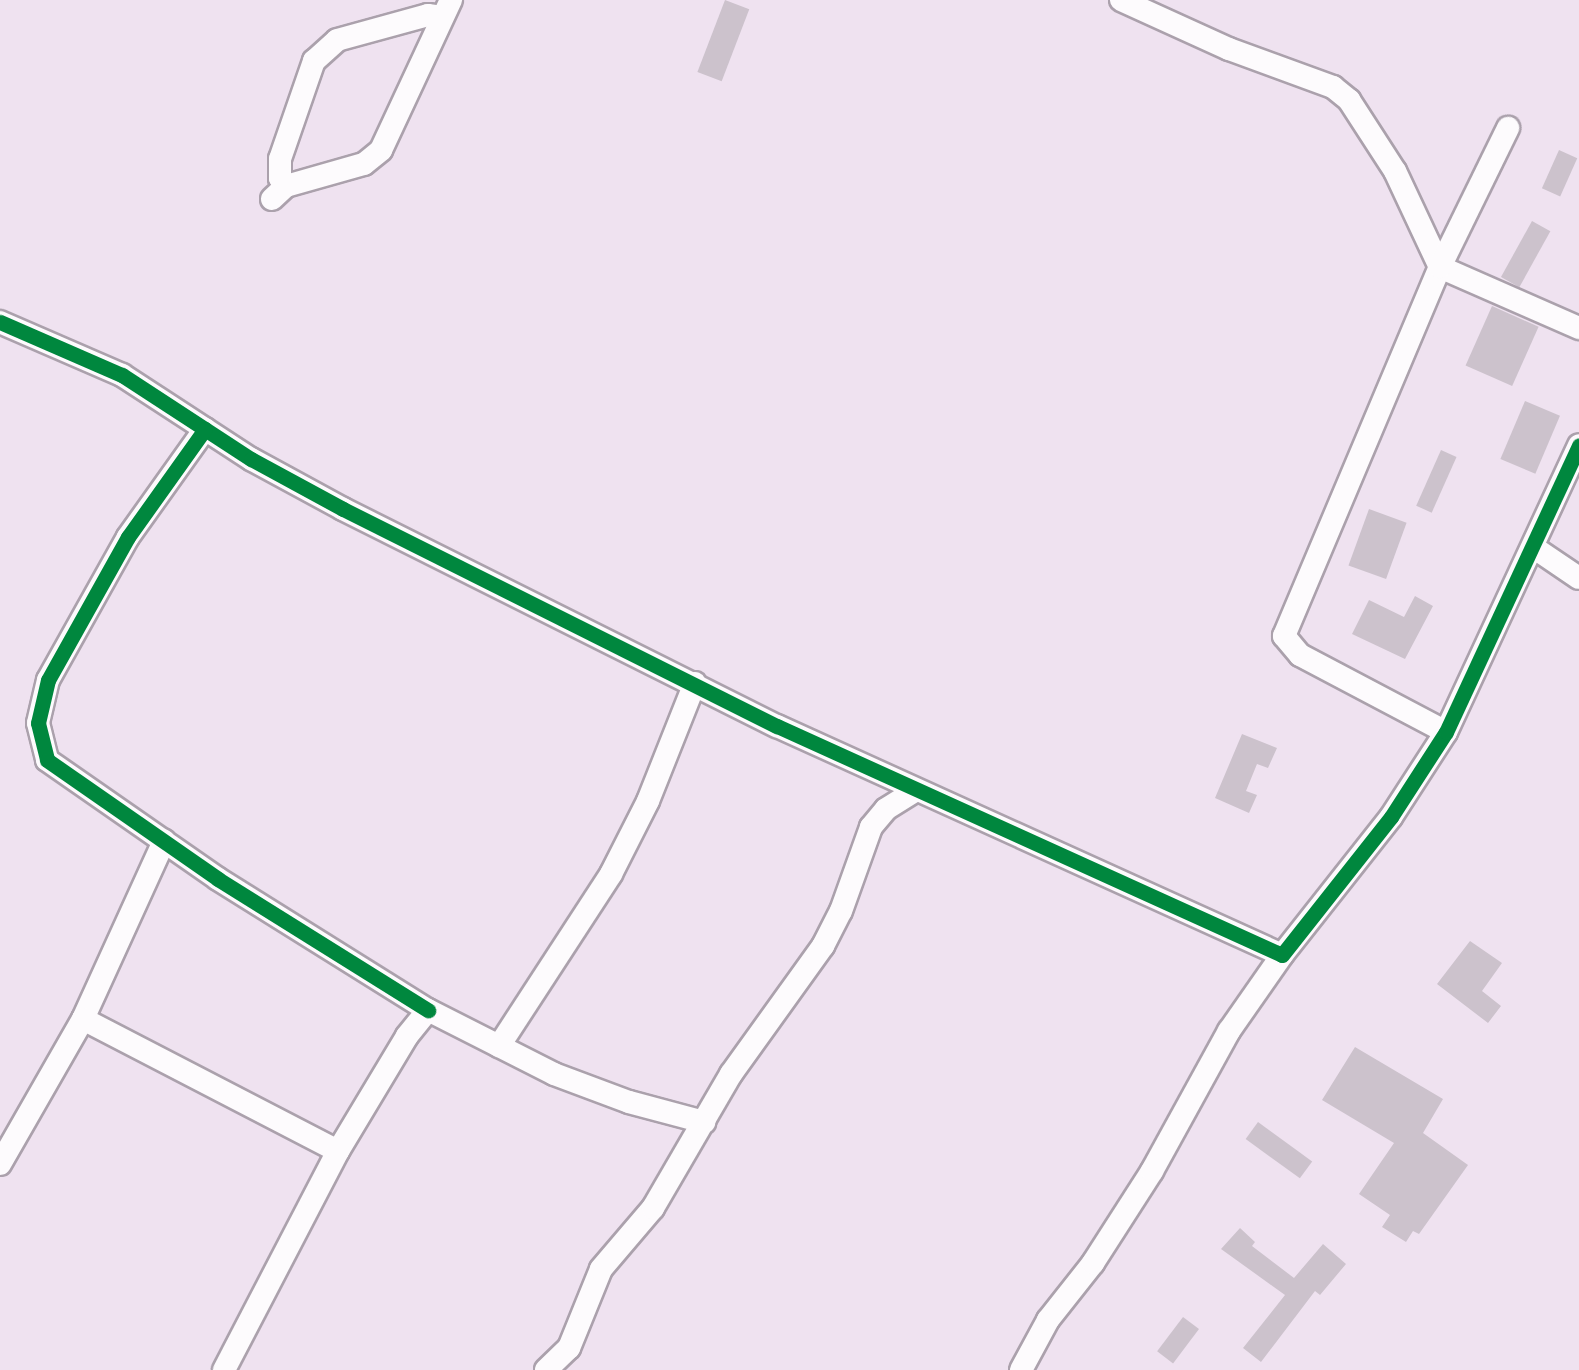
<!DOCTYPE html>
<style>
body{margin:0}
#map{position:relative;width:1579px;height:1370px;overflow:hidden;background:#efe2f0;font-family:Roboto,sans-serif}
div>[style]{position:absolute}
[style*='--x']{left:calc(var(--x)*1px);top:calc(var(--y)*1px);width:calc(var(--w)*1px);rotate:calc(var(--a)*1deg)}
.building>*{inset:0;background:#ccc2cc;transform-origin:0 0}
.roads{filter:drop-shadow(2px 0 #aba1ac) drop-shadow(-2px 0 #aba1ac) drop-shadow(0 2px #aba1ac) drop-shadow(0 -2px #aba1ac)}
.minor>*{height:22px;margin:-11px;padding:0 11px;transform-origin:11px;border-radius:11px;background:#fdfbfd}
.cycleway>*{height:15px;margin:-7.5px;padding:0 7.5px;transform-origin:7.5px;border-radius:7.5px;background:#00873e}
span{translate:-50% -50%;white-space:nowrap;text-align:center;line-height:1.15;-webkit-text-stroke:8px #fcedfd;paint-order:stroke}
</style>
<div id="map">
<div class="building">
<i style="left:725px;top:0;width:26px;height:77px;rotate:21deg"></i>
<i style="left:1559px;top:150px;width:20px;height:42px;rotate:24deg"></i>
<i style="left:1532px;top:221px;width:21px;height:64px;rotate:29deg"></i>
<i style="left:1492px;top:306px;width:51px;height:65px;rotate:24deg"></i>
<i style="left:1525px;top:401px;width:38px;height:63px;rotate:23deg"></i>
<i style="left:1441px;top:450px;width:17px;height:61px;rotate:24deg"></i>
<i style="left:1369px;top:509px;width:40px;height:60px;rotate:20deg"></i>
<i style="clip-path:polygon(1415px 596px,1433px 606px,1405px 659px,1352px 634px,1369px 600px,1404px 617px)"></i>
<i style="clip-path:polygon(1242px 734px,1277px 748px,1268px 768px,1257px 764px,1246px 791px,1257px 795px,1249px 813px,1215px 798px)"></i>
<i style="clip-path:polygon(1470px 941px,1502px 963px,1482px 991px,1501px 1006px,1488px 1023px,1437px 984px)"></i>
<i style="clip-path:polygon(1355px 1047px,1443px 1099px,1423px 1133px,1468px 1165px,1419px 1234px,1413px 1231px,1406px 1242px,1382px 1227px,1390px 1215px,1359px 1194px,1394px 1143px,1322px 1100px)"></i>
<i style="left:1258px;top:1122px;width:67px;height:21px;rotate:36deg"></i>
<i style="clip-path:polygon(1240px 1228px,1255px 1242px,1252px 1246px,1294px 1278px,1323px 1244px,1346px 1264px,1320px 1295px,1315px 1291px,1261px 1362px,1243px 1348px,1285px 1295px,1221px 1249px)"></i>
<i style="left:1183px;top:1317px;width:20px;height:43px;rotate:37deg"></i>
</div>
<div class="roads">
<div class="minor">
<i style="--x:1121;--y:0;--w:119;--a:24.4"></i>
<i style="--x:1229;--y:49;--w:111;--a:20.1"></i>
<i style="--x:1333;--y:87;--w:21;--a:39"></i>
<i style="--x:1349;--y:100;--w:85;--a:57.1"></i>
<i style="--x:1395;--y:171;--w:106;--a:64.9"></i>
<i style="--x:1440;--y:267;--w:152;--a:23.7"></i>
<i style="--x:286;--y:186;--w:10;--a:-127"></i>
<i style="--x:280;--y:178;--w:19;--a:-90"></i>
<i style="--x:280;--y:159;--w:104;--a:-70.9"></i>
<i style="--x:314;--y:61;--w:31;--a:-42"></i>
<i style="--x:337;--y:40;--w:94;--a:-15.4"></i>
<i style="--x:428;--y:15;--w:14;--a:8"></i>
<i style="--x:272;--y:199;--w:19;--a:-43"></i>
<i style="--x:286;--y:186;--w:81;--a:-15.8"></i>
<i style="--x:364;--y:164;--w:22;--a:-39"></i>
<i style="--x:381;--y:150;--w:166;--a:-65"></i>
<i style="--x:0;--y:322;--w:133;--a:23.5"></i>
<i style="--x:122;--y:375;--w:154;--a:33.1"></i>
<i style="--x:251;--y:459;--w:105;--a:28.5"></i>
<i style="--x:343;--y:509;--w:485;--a:26.6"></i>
<i style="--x:777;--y:726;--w:554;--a:24.39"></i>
<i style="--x:1282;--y:955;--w:176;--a:-51.7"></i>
<i style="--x:1391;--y:817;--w:101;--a:-57.1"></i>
<i style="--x:1446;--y:732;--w:316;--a:-65.1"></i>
<i style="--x:205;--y:429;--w:133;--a:125.5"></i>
<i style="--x:128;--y:537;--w:164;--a:119.2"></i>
<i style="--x:48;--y:680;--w:44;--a:103.1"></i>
<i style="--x:38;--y:723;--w:38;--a:76"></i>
<i style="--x:47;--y:760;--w:208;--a:34.8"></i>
<i style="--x:218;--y:879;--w:248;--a:32"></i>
<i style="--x:1533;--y:547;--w:55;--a:34"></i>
<i style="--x:1446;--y:732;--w:165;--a:-152.2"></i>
<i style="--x:1300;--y:655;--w:25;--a:-130"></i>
<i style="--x:1284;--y:636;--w:401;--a:-67.1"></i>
<i style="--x:1440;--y:267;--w:155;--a:-63.9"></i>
<i style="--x:83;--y:1019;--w:196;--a:-65.5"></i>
<i style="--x:499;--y:1046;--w:205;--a:-56.9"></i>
<i style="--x:611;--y:874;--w:82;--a:-63.1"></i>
<i style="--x:648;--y:801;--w:127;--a:-68.3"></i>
<i style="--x:0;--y:1164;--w:167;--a:-60.2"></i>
<i style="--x:83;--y:1019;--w:287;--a:27.4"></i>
<i style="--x:224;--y:1370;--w:247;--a:-62.5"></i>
<i style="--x:338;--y:1151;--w:134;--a:-59"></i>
<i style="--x:407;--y:1036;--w:33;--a:-51"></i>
<i style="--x:428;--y:1010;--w:141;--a:26.9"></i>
<i style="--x:554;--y:1074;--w:80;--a:20.5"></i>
<i style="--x:629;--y:1102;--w:78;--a:14.9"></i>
<i style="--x:546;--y:1370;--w:32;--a:-44"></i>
<i style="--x:569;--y:1348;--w:85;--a:-67.9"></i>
<i style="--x:601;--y:1269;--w:80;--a:-49.6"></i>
<i style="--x:653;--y:1208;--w:155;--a:-59.8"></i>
<i style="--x:731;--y:1074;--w:158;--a:-54.3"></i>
<i style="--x:823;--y:946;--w:39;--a:-63"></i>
<i style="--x:841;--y:911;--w:89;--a:-70.3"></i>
<i style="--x:871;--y:827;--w:23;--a:-50"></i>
<i style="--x:886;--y:809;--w:34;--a:-32"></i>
<i style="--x:1021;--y:1370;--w:57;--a:-61.6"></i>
<i style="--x:1048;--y:1320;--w:73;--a:-51.7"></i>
<i style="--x:1093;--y:1263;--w:109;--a:-57.3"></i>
<i style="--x:1152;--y:1171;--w:160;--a:-61.2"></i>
<i style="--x:1229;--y:1031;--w:93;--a:-55.1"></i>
</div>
</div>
<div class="cycleway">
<i style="--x:0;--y:322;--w:133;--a:23.5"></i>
<i style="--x:122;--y:375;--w:154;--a:33.1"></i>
<i style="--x:251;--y:459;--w:105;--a:28.5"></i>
<i style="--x:343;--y:509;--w:485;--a:26.6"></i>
<i style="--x:777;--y:726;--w:554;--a:24.39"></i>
<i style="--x:1282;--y:955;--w:176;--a:-51.7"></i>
<i style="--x:1391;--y:817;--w:101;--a:-57.1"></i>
<i style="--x:1446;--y:732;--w:316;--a:-65.1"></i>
<i style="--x:205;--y:429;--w:133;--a:125.5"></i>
<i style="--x:128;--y:537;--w:164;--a:119.2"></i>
<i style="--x:48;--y:680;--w:44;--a:103.1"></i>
<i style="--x:38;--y:723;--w:38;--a:76"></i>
<i style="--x:47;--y:760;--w:208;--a:34.8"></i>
<i style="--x:218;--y:879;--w:248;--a:32"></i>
</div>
</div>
